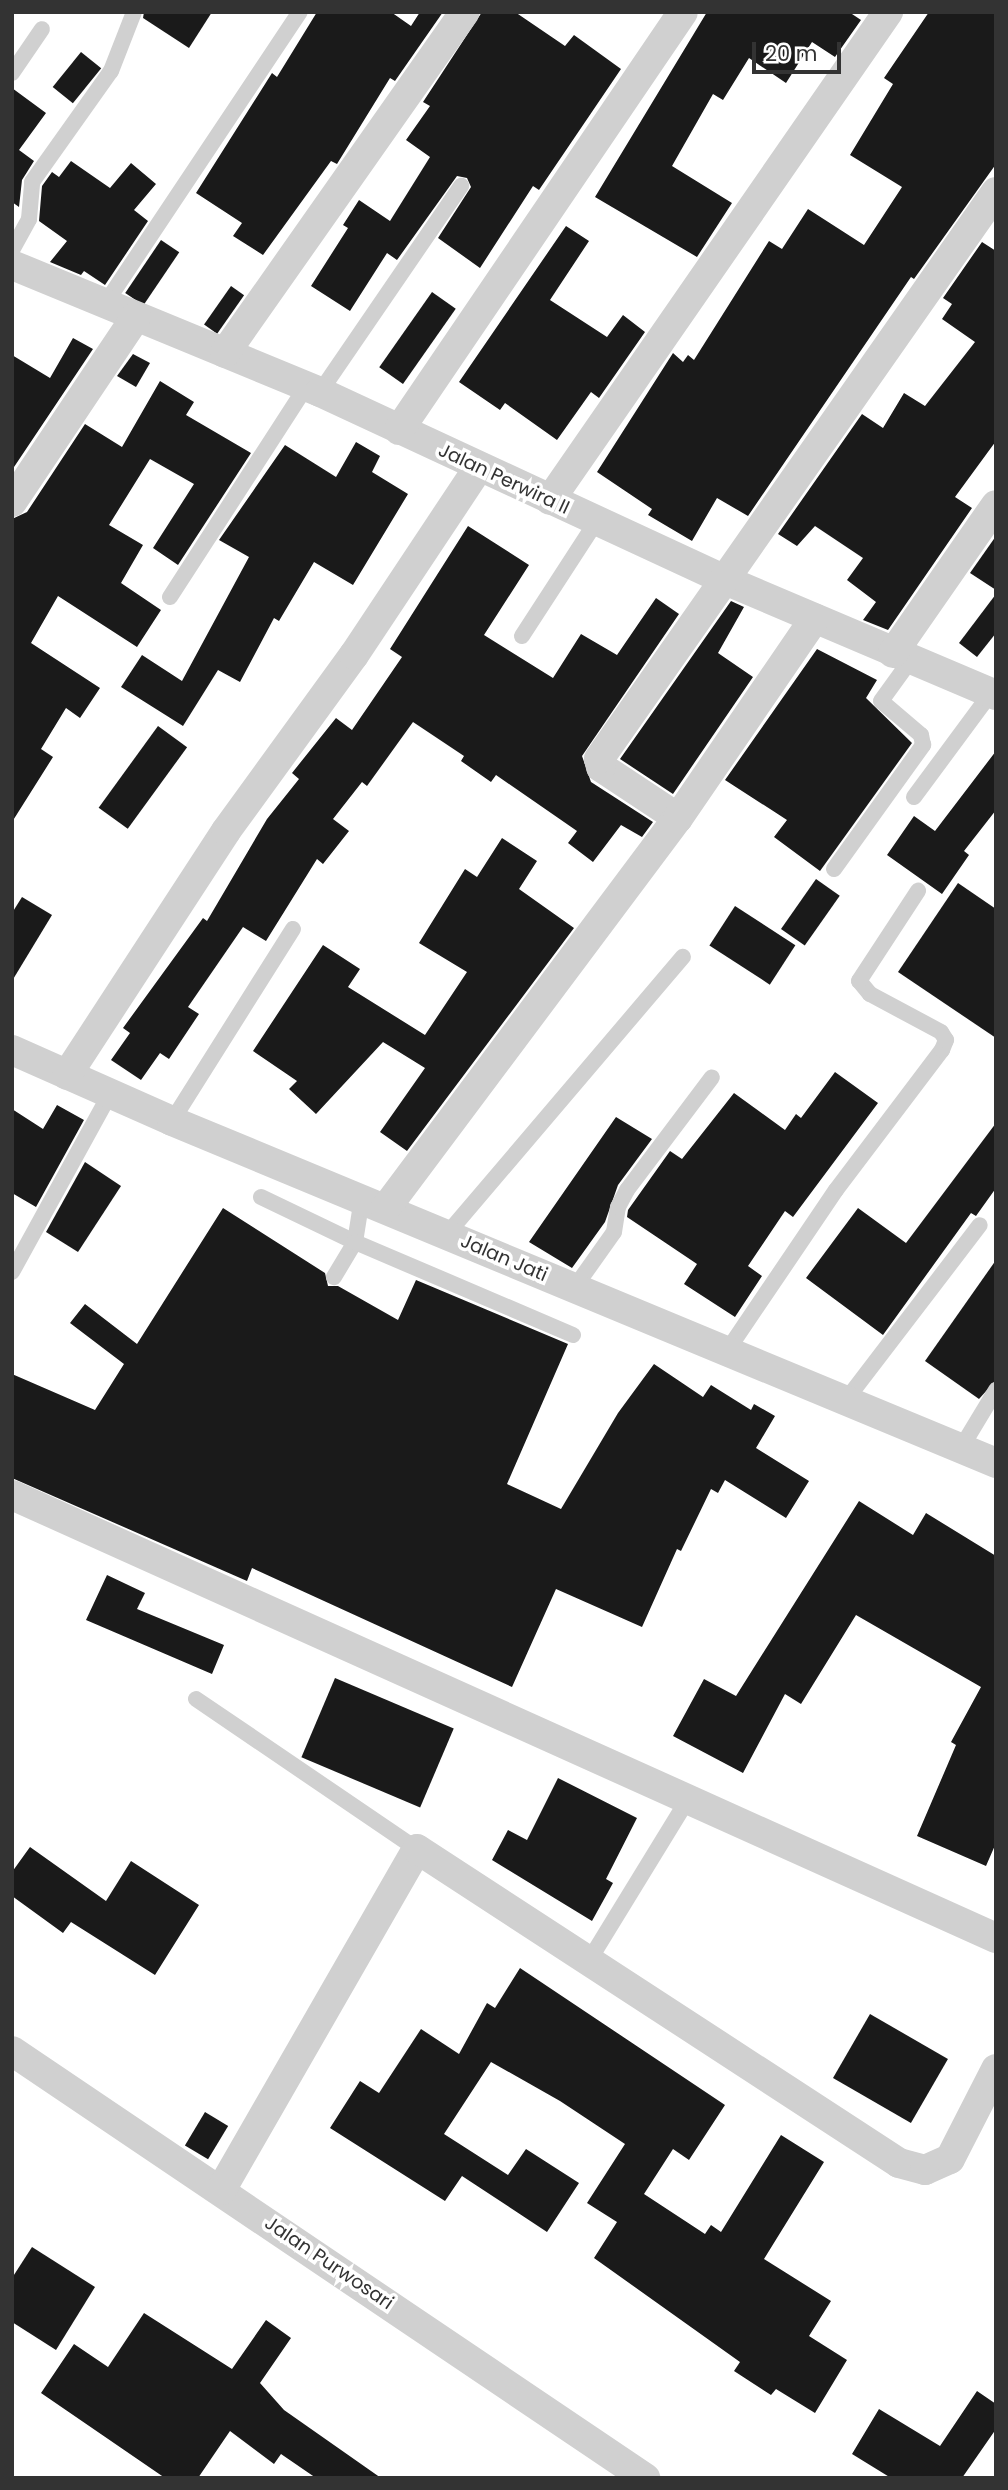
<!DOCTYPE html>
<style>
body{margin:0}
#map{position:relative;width:1008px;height:2490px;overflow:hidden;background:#fff;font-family:Poppins,sans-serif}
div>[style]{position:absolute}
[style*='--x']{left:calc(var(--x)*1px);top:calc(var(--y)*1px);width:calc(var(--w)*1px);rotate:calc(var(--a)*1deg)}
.building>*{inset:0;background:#1a1a1a;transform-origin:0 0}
.service>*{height:16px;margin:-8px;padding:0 8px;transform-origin:8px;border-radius:8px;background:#d0d0d0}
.minor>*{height:30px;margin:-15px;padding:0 15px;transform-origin:15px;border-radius:15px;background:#d0d0d0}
span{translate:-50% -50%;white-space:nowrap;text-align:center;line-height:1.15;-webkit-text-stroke:7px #fff;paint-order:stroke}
.street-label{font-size:19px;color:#333}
.frame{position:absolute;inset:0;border:14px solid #333;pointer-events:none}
.scale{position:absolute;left:752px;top:42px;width:89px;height:32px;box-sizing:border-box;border:4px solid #333;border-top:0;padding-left:9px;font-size:21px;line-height:24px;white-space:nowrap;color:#333;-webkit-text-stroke:5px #fff;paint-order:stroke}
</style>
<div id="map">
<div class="building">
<i style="clip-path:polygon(144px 12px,212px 12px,189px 48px,143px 18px)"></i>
<i style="clip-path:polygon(317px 12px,391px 12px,411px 26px,420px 12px,443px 12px,395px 81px,390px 78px,337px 164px,331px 161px,263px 255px,233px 236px,242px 223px,196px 193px,272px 73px,277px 77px)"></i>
<i style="clip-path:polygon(482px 12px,515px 12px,565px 46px,574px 35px,621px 69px,539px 190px,533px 186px,480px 268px,438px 238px,471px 187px,467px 178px,457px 176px,397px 260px,387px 253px,350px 311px,311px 286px,348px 228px,343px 225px,359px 200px,390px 221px,430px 157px,406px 140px,430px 106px,423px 102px)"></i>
<i style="clip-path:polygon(707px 12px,849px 12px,861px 20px,835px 57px,812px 42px,786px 83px,749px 58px,723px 100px,713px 94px,672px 166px,732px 203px,697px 257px,595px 197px)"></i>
<i style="clip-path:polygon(929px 12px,996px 12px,996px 164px,914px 279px,911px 277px,748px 516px,717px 498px,692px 541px,648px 515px,652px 509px,597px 472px,673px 353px,683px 362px,688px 355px,694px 360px,769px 241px,782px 249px,808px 209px,864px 245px,902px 187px,850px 155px,893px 84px,884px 78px)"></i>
<i style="left:81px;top:52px;width:26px;height:45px;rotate:39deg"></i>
<i style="clip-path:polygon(12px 88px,46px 113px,19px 150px,34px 161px,22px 180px,19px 207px,12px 202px)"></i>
<i style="clip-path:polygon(71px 161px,110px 188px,131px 163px,156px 184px,134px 210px,148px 221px,105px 285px,84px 271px,81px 275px,50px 262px,67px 241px,39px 221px,42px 186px,52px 172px,59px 177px)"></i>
<i style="clip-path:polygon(566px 226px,589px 241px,550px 300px,607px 337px,623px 315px,645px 332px,599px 398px,591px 392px,557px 440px,505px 403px,500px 410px,459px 382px)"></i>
<i style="left:161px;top:240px;width:22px;height:64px;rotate:34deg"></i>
<i style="clip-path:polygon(982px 242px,996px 251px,996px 441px,955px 497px,972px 508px,888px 630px,863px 620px,876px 602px,847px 580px,863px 558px,815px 526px,797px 546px,778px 534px,862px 414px,883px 428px,904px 393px,925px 406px,975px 342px,942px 319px,952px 304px,943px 298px)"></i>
<i style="left:231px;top:286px;width:16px;height:47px;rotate:35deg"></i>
<i style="left:432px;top:292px;width:29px;height:92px;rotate:35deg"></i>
<i style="clip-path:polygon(73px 338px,93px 349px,12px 470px,12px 355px,50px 378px)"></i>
<i style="clip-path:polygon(133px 354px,150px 363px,136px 387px,117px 376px)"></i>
<i style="clip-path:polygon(160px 381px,194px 402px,186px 415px,251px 453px,178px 565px,153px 548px,194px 484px,150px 459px,109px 525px,143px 545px,121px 583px,161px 610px,137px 647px,58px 596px,31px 643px,100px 688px,80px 718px,66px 708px,41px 749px,53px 757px,12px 822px,12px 519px,27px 512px,85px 424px,122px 447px)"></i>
<i style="clip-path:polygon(356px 442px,380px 456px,372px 472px,408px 494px,353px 585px,314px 562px,279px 621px,274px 618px,240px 682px,218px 670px,183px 726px,121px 687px,142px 655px,182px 681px,249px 557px,219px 540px,285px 445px,336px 477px)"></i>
<i style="clip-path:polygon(468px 526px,529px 565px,484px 635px,553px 678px,581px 634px,617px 655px,656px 598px,679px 614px,582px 756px,591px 782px,653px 822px,642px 837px,621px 825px,593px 862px,568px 843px,577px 831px,496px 775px,491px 782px,461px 761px,464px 756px,413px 722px,367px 786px,362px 782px,333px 819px,349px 831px,323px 864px,317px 859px,266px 941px,243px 927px,188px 1007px,199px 1014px,169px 1059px,160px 1053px,141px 1080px,111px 1060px,130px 1033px,123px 1028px,203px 918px,207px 921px,267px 819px,299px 779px,292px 773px,336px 718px,352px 730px,402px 657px,390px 649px)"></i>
<i style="clip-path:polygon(996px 536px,996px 590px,970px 573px)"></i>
<i style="clip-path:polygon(996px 594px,996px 633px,977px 657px,959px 643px)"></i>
<i style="clip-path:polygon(731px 601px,744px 607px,718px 653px,753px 677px,673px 794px,620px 759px)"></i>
<i style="clip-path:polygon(817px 649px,877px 680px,866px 698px,912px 743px,820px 871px,774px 837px,787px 820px,725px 780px)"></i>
<i style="left:158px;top:726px;width:36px;height:101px;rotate:36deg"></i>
<i style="clip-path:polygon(996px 751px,996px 810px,964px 851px,969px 855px,942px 894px,887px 855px,914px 816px,935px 831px)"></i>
<i style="clip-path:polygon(502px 838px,537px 861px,519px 889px,574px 928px,407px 1151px,380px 1132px,425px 1068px,383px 1042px,316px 1114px,289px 1089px,297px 1081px,253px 1051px,323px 945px,360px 969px,348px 987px,425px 1035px,467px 972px,419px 943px,465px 869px,477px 877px)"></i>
<i style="left:816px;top:879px;width:29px;height:61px;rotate:35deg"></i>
<i style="clip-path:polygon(958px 883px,996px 909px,996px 1038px,898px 972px)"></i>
<i style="clip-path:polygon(22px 897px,52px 915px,12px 981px,12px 913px)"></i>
<i style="left:735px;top:906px;width:72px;height:47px;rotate:33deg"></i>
<i style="clip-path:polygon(835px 1072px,878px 1103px,793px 1217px,785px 1211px,748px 1266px,762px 1276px,735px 1317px,684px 1284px,697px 1264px,627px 1217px,628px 1210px,670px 1151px,682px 1159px,734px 1093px,785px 1130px,796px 1114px,801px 1118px)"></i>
<i style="clip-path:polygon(57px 1105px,84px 1120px,36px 1207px,12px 1193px,12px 1109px,43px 1129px)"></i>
<i style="clip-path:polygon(616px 1117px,652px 1139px,618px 1185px,605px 1222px,572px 1268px,529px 1242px)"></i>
<i style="clip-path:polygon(996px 1123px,996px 1188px,976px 1216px,971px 1213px,883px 1335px,806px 1278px,858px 1208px,906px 1243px)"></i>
<i style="clip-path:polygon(85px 1162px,121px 1186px,78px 1252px,46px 1232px)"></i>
<i style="clip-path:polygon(223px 1208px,325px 1273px,328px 1286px,338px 1286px,398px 1320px,416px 1280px,568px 1344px,507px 1484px,561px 1509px,618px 1413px,654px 1364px,703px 1397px,711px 1385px,751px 1410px,754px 1404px,775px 1416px,756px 1448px,809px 1481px,786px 1518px,725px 1480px,718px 1493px,711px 1489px,681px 1551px,677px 1549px,642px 1627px,556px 1589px,512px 1687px,252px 1568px,247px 1581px,12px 1478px,12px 1374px,95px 1410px,124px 1364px,70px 1323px,85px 1304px,137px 1344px)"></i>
<i style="clip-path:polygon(996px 1260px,996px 1380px,979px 1399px,925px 1361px)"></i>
<i style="clip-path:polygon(859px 1501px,913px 1535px,926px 1513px,996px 1556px,996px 1843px,986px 1866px,917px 1836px,956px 1745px,951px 1742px,981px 1687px,856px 1615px,801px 1704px,785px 1694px,743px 1773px,673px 1736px,704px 1679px,736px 1696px)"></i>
<i style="clip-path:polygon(107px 1575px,145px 1593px,137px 1609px,224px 1645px,212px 1674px,86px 1620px)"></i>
<i style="left:335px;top:1678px;width:129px;height:86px;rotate:23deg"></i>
<i style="clip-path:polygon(558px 1778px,637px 1818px,606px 1879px,613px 1883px,592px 1921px,492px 1860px,508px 1830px,527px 1840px)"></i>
<i style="clip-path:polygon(30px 1847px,106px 1901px,131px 1861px,199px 1905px,155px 1975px,71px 1922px,63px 1933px,12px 1896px,12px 1872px)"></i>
<i style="clip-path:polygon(520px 1968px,725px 2105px,689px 2160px,673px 2149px,644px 2194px,705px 2234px,711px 2225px,721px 2232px,781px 2135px,824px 2162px,764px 2259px,831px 2301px,809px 2336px,847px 2360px,815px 2413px,776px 2389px,771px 2395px,734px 2371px,740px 2362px,594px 2258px,617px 2222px,587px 2203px,625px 2144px,560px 2101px,491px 2062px,444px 2134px,508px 2175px,526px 2149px,579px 2183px,547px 2232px,462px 2176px,445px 2201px,330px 2128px,360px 2081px,379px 2093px,421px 2029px,459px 2054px,487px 2003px,495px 2008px)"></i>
<i style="left:870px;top:2014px;width:90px;height:74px;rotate:30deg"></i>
<i style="left:205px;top:2112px;width:27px;height:39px;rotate:31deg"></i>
<i style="clip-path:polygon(32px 2247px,95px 2287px,56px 2350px,12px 2322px,12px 2278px)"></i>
<i style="clip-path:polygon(144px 2313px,232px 2369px,266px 2320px,291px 2338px,260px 2383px,284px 2410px,381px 2478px,316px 2478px,281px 2454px,274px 2464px,230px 2431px,198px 2478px,165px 2478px,41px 2393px,74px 2344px,108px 2367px)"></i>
<i style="clip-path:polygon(977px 2391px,996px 2404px,996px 2429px,962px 2478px,891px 2478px,852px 2454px,879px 2409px,940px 2446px)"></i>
</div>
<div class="service">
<i style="--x:12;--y:73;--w:53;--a:-55.7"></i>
<i style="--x:12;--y:250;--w:35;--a:-61"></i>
<i style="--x:29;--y:219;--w:37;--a:-85"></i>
<i style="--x:32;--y:182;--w:136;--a:-54.6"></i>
<i style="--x:111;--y:71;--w:63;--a:-68.7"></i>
<i style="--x:105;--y:304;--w:351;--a:-56.3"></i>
<i style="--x:320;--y:392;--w:250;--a:-55.6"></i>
<i style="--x:170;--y:597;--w:250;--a:-57.1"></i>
<i style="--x:522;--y:636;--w:136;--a:-57"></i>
<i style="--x:914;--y:797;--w:129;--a:-53.5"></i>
<i style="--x:834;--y:869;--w:153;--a:-54.3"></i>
<i style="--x:923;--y:745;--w:10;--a:-101"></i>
<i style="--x:921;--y:735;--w:52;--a:-139.6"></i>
<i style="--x:881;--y:701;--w:49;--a:-54.1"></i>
<i style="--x:172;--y:1121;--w:227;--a:-57.8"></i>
<i style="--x:261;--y:1197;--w:104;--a:25.6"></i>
<i style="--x:355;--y:1242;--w:41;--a:121"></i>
<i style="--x:362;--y:1198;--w:45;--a:99"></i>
<i style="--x:355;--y:1242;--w:237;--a:23.1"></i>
<i style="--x:447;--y:1234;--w:364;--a:-49.6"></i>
<i style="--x:12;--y:1272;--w:203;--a:-61.2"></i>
<i style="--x:575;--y:1287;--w:67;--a:-54.7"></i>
<i style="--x:614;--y:1232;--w:25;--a:-81"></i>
<i style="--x:618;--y:1207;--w:19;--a:-62"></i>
<i style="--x:627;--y:1190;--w:141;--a:-53"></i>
<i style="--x:727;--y:1351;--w:194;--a:-55.9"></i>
<i style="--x:836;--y:1190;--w:176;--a:-52.9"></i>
<i style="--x:942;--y:1050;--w:11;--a:-68"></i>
<i style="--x:946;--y:1040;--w:9;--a:-122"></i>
<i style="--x:941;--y:1032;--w:81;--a:-151.8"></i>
<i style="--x:870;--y:994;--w:17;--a:-130"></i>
<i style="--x:859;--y:981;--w:108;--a:-56.8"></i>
<i style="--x:846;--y:1400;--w:220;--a:-52.6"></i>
<i style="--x:961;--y:1448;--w:68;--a:-58.9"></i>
<i style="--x:196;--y:1699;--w:267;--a:34.2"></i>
<i style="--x:590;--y:1959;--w:188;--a:-58.5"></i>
</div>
<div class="minor">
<i style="--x:12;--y:265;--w:333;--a:22.4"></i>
<i style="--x:320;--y:392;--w:447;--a:24.9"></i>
<i style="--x:725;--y:580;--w:294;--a:23"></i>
<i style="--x:225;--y:353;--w:417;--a:-54.9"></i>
<i style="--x:399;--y:430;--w:505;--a:-55.81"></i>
<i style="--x:550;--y:500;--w:594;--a:-55.29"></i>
<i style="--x:12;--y:502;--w:223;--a:-56.2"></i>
<i style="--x:893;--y:653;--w:180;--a:-55.2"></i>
<i style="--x:678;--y:818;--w:92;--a:-146.5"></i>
<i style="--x:601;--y:767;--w:8;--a:-104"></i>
<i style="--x:599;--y:759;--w:692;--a:-55"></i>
<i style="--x:12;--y:1050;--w:175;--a:23.9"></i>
<i style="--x:172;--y:1121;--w:892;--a:22.54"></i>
<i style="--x:67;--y:1075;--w:291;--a:-56.9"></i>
<i style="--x:226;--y:831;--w:218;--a:-54"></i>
<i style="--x:354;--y:655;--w:226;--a:-56.4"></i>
<i style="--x:386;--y:1208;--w:487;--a:-53.2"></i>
<i style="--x:678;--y:818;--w:242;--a:-55.6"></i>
<i style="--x:12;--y:1495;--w:1079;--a:24.24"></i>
<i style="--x:12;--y:2051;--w:764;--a:34"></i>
<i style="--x:221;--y:2190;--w:393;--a:-60.1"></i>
<i style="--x:417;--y:1849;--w:575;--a:33.08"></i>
<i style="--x:899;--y:2163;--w:27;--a:15"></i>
<i style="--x:925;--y:2170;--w:27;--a:-24"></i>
<i style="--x:950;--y:2159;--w:101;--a:-62.9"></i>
</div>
<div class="street-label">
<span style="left:504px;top:479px;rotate:25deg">Jalan Perwira II</span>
<span style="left:504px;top:1258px;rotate:23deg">Jalan Jati</span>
<span style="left:329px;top:2263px;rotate:34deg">Jalan Purwosari</span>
</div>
<div class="frame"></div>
<div class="scale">20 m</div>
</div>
